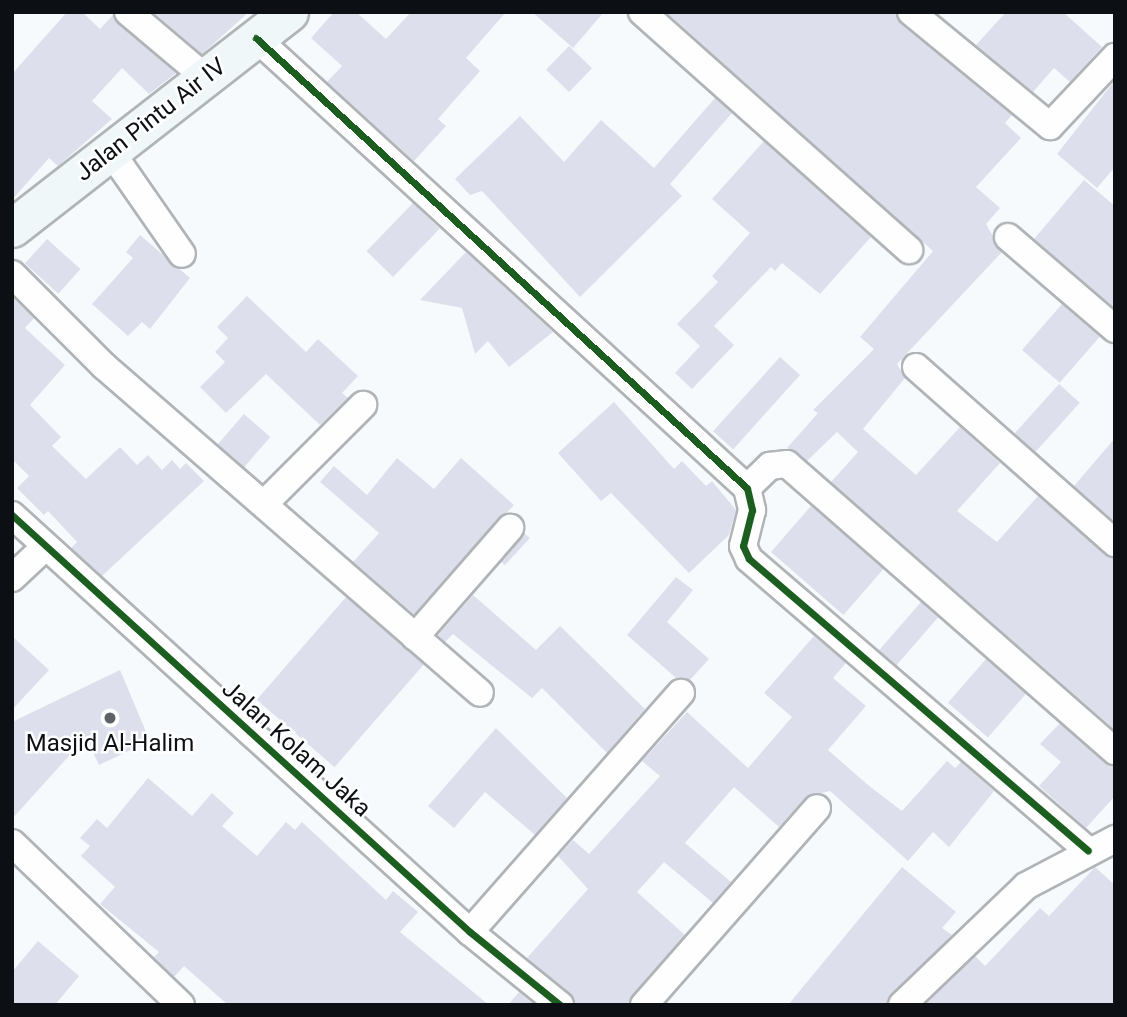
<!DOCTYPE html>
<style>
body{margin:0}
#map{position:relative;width:1127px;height:1017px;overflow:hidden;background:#f7fafd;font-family:Roboto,sans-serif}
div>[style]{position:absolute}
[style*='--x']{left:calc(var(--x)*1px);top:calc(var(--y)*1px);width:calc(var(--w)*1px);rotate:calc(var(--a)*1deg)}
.building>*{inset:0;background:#dde0ec;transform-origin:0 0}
.roads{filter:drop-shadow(2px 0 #b0b4b7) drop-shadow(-2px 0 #b0b4b7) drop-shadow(0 2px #b0b4b7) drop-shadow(0 -2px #b0b4b7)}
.street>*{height:26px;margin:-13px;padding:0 13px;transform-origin:13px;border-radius:13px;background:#fefeff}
.secondary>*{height:37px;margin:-18.5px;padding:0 18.5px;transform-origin:18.5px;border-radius:18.5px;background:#f0f7f8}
.cycleway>*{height:7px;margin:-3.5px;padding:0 3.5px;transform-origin:3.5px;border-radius:3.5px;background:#1b5e20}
.dots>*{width:19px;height:19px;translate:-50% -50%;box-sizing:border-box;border:4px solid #fff;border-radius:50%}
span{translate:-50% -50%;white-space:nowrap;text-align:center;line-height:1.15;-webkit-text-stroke:5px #fff;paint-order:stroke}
.street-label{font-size:24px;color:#0c1014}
.poi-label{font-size:24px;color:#0c1014}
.frame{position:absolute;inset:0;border:14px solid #0c1014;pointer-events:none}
</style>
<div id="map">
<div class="building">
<i style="clip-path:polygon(67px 12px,82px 12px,100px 29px,113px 15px,176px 73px,149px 94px,122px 68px,92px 101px,112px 119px,58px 166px,49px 158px,12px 200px,12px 74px)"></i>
<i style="clip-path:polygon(153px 12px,249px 12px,202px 54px)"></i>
<i style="clip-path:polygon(334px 12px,356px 12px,386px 39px,411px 12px,506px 12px,466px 58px,480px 71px,438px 119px,446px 126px,414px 161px,327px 82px,342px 66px,311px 38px)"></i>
<i style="clip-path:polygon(532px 12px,604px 12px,573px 48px)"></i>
<i style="clip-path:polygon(666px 12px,896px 12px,901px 24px,1012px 115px,1005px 123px,1021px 138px,976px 187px,1000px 208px,986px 224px,1002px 252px,897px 364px,905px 378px,863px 429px,916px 475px,960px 427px,1000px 463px,957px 511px,997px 542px,1038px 496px,1115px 558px,1115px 730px,831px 482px,858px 452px,837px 432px,807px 461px,787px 448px,818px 413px,813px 410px,874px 349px,860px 337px,933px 251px)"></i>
<i style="clip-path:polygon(1006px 12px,1063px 12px,1102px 47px,1070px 82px,1054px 68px,1033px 92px,976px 45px)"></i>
<i style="left:569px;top:46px;width:32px;height:33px;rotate:44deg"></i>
<i style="clip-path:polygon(1115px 80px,1115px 167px,1097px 188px,1057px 154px)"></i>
<i style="clip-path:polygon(715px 98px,732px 113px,670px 184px,682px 196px,580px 297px,482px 191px,470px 195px,455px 179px,520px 116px,564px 162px,601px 120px,654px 168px)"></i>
<i style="clip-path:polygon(764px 141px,871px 237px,820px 294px,782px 263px,775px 271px,771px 267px,714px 326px,734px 345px,692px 389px,675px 373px,700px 346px,677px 324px,718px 282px,712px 276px,750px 233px,712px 199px)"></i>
<i style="clip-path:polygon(1084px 180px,1115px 206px,1115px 308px,1034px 239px)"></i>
<i style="left:413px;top:203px;width:37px;height:67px;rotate:44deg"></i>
<i style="clip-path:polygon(140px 235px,190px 278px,150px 329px,142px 322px,128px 336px,92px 304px,133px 258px,126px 252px)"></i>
<i style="left:47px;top:239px;width:45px;height:33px;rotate:42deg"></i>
<i style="clip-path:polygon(466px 252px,553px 332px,509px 367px,488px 341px,475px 354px,462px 308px,420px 300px)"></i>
<i style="clip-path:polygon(247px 296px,306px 352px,318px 339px,358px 376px,342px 393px,348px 398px,320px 425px,266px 374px,226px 413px,200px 387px,225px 362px,215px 352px,228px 338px,217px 327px)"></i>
<i style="clip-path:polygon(12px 297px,34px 318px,25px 328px,65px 365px,30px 405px,61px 437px,52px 446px,86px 479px,120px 447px,137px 465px,148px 455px,162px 470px,172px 460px,180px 469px,186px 463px,204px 481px,102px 576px,71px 548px,77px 542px,48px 511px,44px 515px,17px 488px,29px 476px,12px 459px)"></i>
<i style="left:1062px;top:304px;width:50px;height:61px;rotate:41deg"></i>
<i style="left:780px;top:357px;width:27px;height:100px;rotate:42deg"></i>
<i style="left:1059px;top:384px;width:28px;height:67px;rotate:42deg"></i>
<i style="clip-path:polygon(614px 402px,674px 469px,682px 461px,706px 486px,712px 481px,736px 510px,729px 535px,689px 573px,611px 493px,601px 501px,558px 453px)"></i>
<i style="left:244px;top:414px;width:35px;height:40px;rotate:41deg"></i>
<i style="clip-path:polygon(1115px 438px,1115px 522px,1074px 486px)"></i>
<i style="clip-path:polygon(397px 458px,434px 489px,461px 458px,514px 505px,414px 614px,353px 562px,379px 533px,320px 482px,334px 466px,367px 495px)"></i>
<i style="left:811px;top:506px;width:96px;height:61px;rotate:41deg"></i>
<i style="clip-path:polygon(524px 533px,530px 538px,505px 565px,501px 562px)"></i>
<i style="clip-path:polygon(676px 577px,693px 590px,667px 622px,709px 659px,690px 680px,676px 678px,627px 635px)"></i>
<i style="clip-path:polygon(473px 595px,536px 650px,560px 626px,645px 709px,607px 753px,542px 688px,532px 698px,453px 634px,445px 642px,438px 635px)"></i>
<i style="left:346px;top:597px;width:103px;height:136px;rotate:41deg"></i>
<i style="left:921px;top:602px;width:23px;height:64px;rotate:41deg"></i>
<i style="clip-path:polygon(12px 636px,49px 670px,12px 710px)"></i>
<i style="clip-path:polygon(814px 636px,846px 663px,833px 678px,866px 706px,828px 750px,868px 785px,902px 811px,947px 761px,955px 768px,961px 762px,994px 791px,949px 847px,933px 832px,908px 861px,830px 791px,806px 797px,779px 827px,734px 787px,685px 843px,731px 882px,713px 903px,664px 862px,637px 892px,685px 935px,629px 1005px,575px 1005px,527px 958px,588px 889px,558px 856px,573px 840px,589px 854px,660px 776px,642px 761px,687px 712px,748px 768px,792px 717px,764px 693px)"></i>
<i style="left:986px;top:659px;width:53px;height:58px;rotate:41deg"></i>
<i style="clip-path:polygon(120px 670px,150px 741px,99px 765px,86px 737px,12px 819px,12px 722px)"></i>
<i style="clip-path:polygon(1060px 723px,1115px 766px,1115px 796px,1086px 828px,1039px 786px,1061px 762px,1040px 744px)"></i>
<i style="clip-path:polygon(496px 728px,567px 798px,535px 835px,485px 792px,454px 828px,428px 806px)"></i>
<i style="clip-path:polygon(148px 778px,192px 816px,212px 793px,234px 813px,222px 826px,257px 856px,286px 822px,295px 830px,302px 822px,386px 900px,393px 891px,418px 912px,400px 932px,489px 1005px,228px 1005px,184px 966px,174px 977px,154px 957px,159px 952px,100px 904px,115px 887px,81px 856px,90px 846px,80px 838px,97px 819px,107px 828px)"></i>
<i style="clip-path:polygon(902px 867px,956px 912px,942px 928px,952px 935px,887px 1005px,788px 1005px)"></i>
<i style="clip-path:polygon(1095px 867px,1115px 885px,1115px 1005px,925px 1005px,975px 956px,985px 966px,1040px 908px,1049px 916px)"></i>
<i style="clip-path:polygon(38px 941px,79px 976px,55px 1005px,12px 1005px,12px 972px)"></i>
<i style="clip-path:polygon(519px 992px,535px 1005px,508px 1005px)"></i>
</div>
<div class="roads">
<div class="street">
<i style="--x:128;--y:12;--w:101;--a:40.2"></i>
<i style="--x:642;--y:12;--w:358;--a:41.7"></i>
<i style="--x:911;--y:12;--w:180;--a:39.4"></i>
<i style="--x:1050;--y:126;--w:95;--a:-46.7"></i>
<i style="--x:256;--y:38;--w:666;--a:42.51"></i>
<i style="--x:747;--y:488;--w:23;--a:77"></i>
<i style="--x:752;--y:510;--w:37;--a:104"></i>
<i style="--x:743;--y:546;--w:14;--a:65"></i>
<i style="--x:749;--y:559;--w:447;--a:40.7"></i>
<i style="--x:111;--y:152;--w:124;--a:55.2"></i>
<i style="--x:1008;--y:237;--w:141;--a:40.7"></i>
<i style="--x:12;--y:274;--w:130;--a:45"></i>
<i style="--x:104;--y:366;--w:498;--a:41"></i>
<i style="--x:916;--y:367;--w:266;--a:41.5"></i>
<i style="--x:747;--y:488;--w:32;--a:-44"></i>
<i style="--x:770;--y:466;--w:17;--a:-7"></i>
<i style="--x:787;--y:464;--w:436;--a:41.2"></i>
<i style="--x:265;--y:503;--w:139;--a:-45"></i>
<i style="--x:12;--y:515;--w:619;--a:42.32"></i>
<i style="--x:470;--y:932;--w:116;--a:39"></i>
<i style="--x:12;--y:578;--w:45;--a:-43.2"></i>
<i style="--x:415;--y:637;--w:145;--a:-48.9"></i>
<i style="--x:12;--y:843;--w:234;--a:43.8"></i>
<i style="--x:470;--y:932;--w:319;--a:-48.6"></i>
<i style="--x:644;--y:1005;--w:262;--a:-48.7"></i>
<i style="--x:902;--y:1005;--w:172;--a:-43.8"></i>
<i style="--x:1026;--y:886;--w:101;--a:-27.8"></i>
</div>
<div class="secondary">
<i style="--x:12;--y:228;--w:351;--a:-37.9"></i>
</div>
</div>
<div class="cycleway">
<i style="--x:256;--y:38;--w:666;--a:42.51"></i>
<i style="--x:747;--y:488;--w:23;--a:77"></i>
<i style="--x:752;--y:510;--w:37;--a:104"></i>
<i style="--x:743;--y:546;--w:14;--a:65"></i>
<i style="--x:749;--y:559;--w:447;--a:40.7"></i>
<i style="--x:12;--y:515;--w:619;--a:42.32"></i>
<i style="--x:470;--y:932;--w:116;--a:39"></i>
</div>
<div class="dots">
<i style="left:110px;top:718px;background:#5e6266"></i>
</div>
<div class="street-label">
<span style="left:151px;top:120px;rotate:-38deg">Jalan Pintu Air IV</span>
<span style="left:296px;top:749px;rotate:42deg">Jalan Kolam Jaka</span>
</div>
<div class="poi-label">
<span style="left:110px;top:744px">Masjid Al-Halim</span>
</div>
<div class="frame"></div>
</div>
